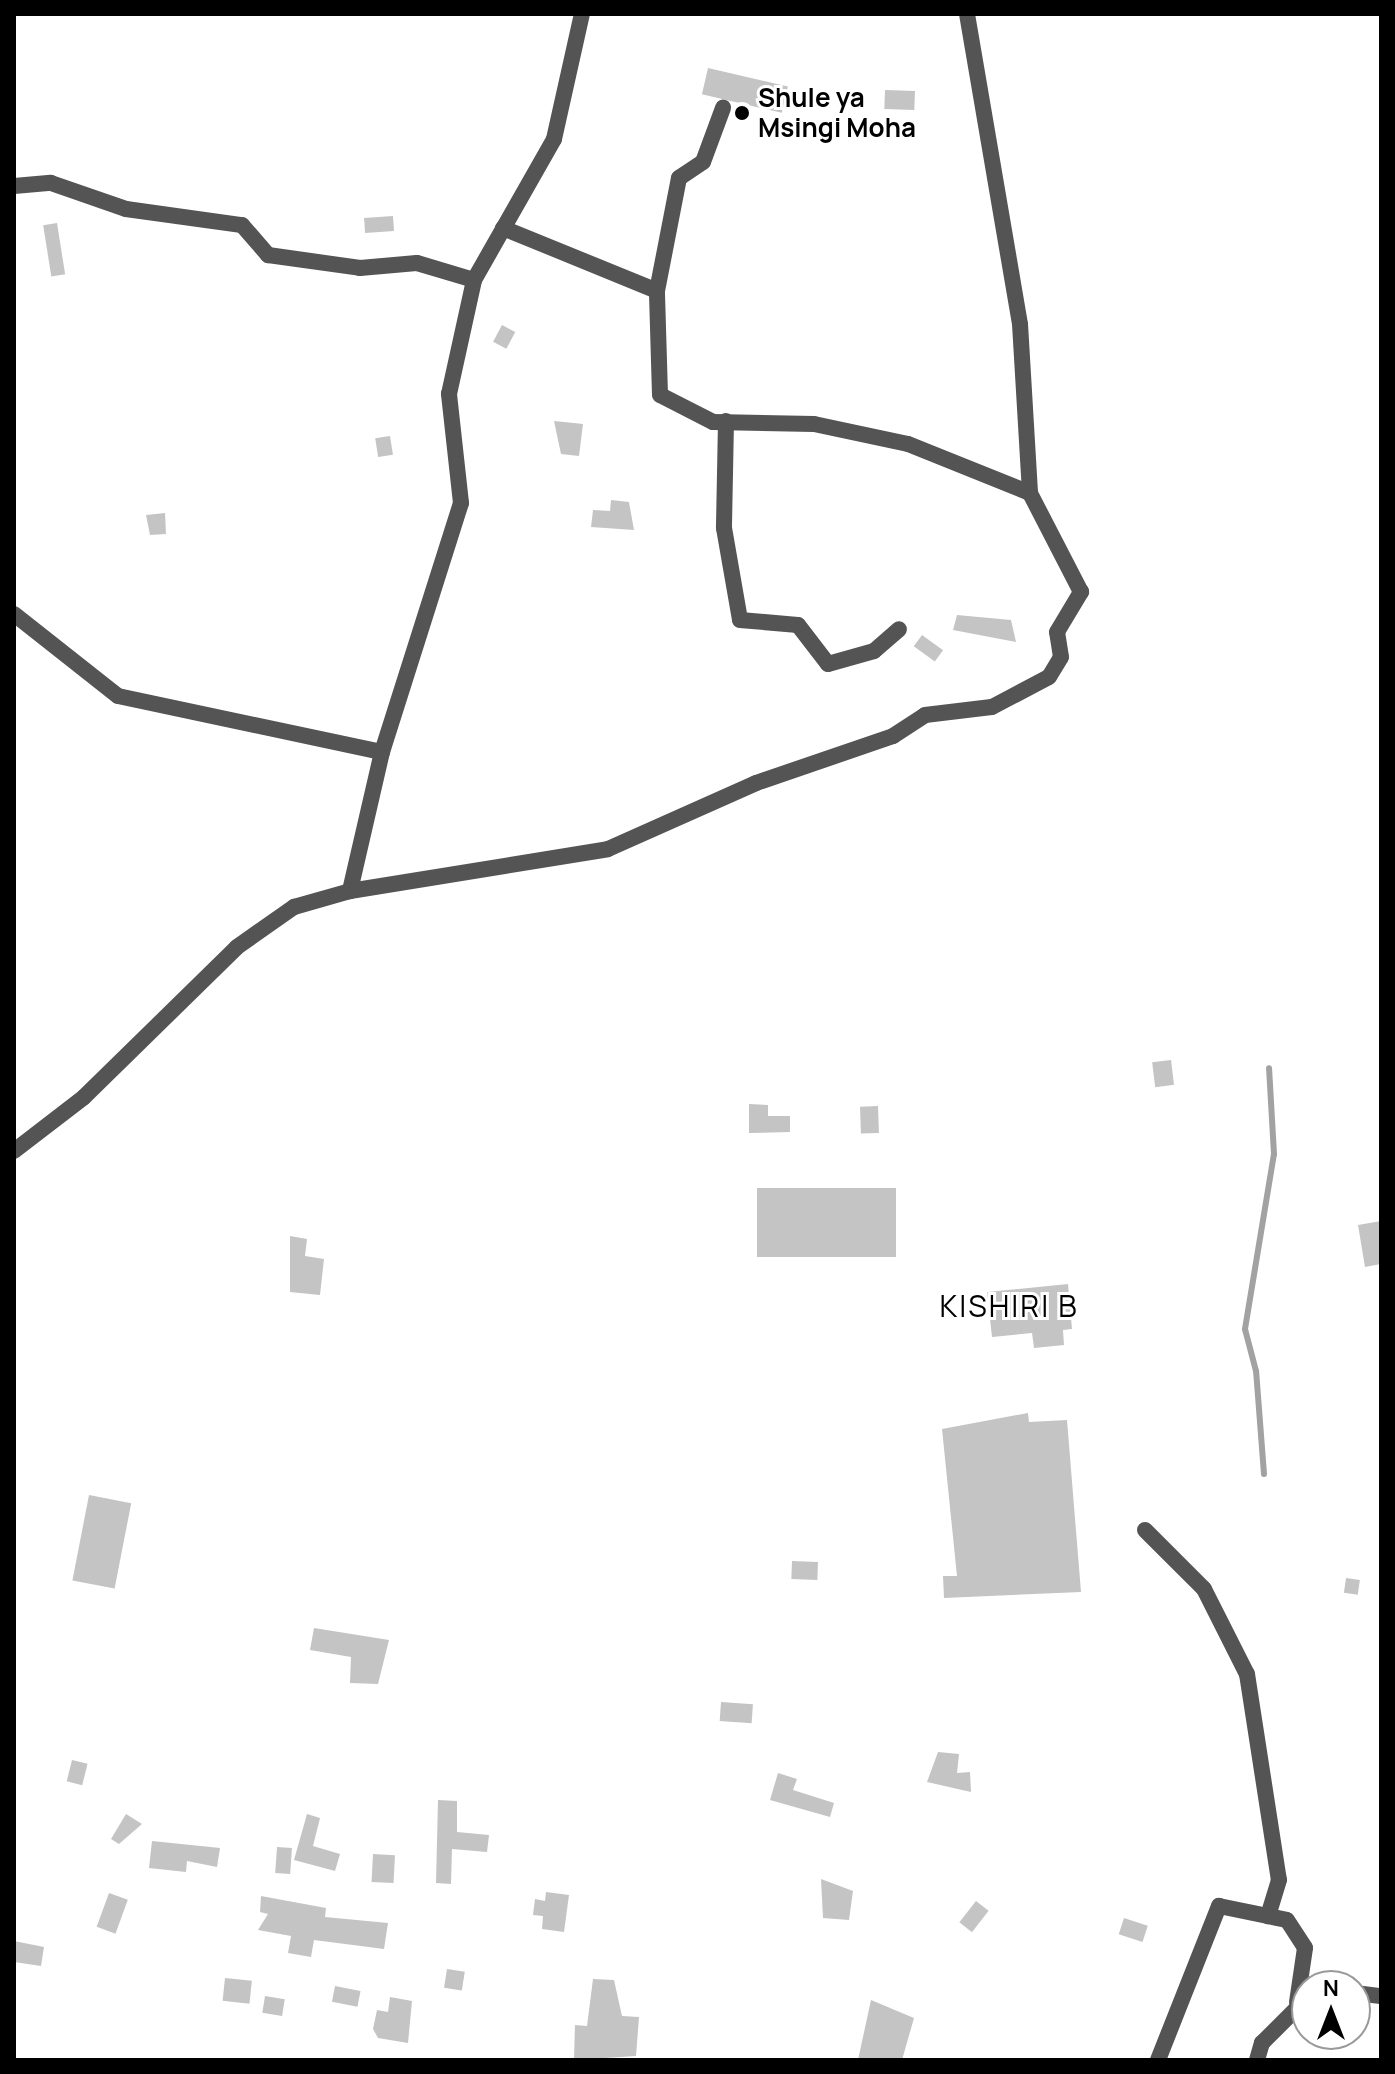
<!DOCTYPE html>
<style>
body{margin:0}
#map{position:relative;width:1395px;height:2074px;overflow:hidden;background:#fff;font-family:Manrope,sans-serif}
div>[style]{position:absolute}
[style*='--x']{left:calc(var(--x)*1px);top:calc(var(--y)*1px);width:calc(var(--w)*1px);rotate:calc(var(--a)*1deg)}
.stream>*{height:6px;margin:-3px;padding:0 3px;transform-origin:3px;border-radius:3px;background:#a2a2a2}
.building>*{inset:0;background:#c4c4c4;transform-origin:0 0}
.street>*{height:16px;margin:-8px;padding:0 8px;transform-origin:8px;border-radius:8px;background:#545454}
.dots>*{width:22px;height:22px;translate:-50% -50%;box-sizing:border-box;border:4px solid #fff;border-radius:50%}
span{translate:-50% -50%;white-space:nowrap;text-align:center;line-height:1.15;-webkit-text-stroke:6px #fff;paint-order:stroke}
.poi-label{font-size:26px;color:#000;font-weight:700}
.left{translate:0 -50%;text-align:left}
.quarter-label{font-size:30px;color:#000;letter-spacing:2px}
.frame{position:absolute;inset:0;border:16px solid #000;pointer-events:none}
.north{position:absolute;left:1291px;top:1970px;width:80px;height:80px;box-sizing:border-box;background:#fff;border:2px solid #999;border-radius:50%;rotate:0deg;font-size:22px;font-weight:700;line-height:32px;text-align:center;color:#000}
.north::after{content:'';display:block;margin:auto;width:28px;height:36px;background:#000;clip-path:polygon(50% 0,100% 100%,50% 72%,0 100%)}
</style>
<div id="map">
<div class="stream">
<i style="--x:1264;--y:1474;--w:103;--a:-94.4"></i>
<i style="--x:1256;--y:1371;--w:43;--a:-104.7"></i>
<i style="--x:1245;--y:1329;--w:177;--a:-80.6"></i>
<i style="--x:1274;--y:1154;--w:86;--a:-93.3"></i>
</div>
<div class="building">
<i style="left:708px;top:68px;width:82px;height:27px;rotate:13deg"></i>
<i style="left:885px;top:90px;width:30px;height:19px;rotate:2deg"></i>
<i style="left:393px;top:216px;width:15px;height:29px;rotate:86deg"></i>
<i style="left:57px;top:223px;width:52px;height:14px;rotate:81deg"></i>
<i style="left:502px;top:325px;width:15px;height:19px;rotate:28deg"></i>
<i style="clip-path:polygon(554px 421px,583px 424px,579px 456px,561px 454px)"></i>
<i style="left:390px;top:436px;width:19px;height:15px;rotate:81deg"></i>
<i style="clip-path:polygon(611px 500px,629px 502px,634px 530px,591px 527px,593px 510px,610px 511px)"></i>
<i style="clip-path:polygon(165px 513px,166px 534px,150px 535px,146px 515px)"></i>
<i style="clip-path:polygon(957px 615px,1011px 620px,1016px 642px,953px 630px)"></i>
<i style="left:922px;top:635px;width:26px;height:14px;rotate:36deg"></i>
<i style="left:1171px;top:1060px;width:25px;height:19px;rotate:83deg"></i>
<i style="clip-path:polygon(749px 1104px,768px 1105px,768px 1116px,790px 1116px,790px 1132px,749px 1133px)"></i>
<i style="left:878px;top:1106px;width:27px;height:18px;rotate:88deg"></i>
<i style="left:757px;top:1188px;width:139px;height:69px"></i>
<i style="clip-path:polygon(1381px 1221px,1381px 1264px,1365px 1267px,1358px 1225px)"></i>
<i style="clip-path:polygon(290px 1236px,307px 1239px,305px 1256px,324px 1259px,320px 1295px,290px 1292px)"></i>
<i style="clip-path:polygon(1068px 1284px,1072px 1329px,1063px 1330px,1064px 1345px,1034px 1348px,1032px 1333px,992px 1337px,987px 1292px)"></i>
<i style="clip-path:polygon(1028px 1413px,1029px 1422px,1067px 1420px,1081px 1592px,944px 1598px,943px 1576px,957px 1576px,942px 1429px)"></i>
<i style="left:89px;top:1495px;width:43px;height:87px;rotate:11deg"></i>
<i style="left:792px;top:1561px;width:26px;height:18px;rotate:2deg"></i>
<i style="left:1346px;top:1578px;width:14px;height:15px;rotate:8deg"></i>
<i style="clip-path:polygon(314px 1628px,389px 1640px,378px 1684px,350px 1683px,351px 1657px,310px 1650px)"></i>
<i style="left:721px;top:1702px;width:32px;height:19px;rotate:4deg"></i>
<i style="clip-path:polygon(938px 1752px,959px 1754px,957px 1773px,970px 1772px,971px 1792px,927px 1782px)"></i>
<i style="left:72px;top:1760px;width:16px;height:22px;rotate:14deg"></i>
<i style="clip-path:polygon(778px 1773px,797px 1779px,793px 1790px,834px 1803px,830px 1817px,770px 1800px)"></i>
<i style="clip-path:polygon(438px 1800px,457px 1801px,457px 1832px,489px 1835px,487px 1852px,452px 1849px,451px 1884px,436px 1883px)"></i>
<i style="clip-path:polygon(126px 1814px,142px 1824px,119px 1844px,111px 1839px)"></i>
<i style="clip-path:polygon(307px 1814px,320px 1818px,313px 1846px,340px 1854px,335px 1871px,294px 1860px)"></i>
<i style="clip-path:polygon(152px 1841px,220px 1848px,217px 1867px,187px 1861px,186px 1872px,149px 1868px)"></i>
<i style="left:277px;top:1847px;width:15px;height:26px;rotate:4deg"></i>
<i style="left:373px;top:1854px;width:22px;height:28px;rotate:3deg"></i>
<i style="clip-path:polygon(821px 1879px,853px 1891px,849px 1920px,823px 1918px)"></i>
<i style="clip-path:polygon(546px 1892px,569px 1895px,564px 1932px,542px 1929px,543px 1916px,533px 1915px,535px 1899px,545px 1901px)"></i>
<i style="left:109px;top:1893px;width:20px;height:36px;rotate:20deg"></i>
<i style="clip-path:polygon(261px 1896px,326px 1908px,325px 1917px,388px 1923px,384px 1949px,314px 1940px,311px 1957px,288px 1953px,291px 1936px,258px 1930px,268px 1914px,260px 1912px)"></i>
<i style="left:976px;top:1901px;width:16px;height:27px;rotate:38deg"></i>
<i style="left:1124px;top:1918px;width:25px;height:17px;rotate:18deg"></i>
<i style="clip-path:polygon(14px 1941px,44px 1947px,41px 1966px,14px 1962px)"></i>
<i style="left:447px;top:1969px;width:18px;height:19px;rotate:9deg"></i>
<i style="left:225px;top:1978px;width:27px;height:23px;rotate:6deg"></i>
<i style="clip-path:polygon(593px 1979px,614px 1980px,622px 2016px,639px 2017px,636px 2056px,574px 2060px,575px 2025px,587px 2026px)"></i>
<i style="left:335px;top:1986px;width:26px;height:16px;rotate:11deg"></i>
<i style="left:265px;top:1996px;width:20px;height:17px;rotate:9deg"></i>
<i style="clip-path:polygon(390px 1997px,412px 2001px,408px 2043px,378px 2038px,373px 2029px,377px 2010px,388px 2012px)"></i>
<i style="clip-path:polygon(871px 2000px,914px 2018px,902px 2060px,858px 2060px)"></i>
</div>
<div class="street">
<i style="--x:967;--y:14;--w:314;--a:80.3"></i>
<i style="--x:1020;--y:324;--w:169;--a:86.6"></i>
<i style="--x:14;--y:186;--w:37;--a:-5"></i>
<i style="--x:51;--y:183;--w:79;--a:19.1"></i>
<i style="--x:126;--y:209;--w:117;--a:7.9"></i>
<i style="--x:242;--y:225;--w:40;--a:49"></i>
<i style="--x:268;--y:255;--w:93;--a:8"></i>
<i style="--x:360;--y:268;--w:57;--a:-5"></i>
<i style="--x:417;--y:263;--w:59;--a:16.6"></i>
<i style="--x:503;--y:228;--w:166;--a:22.2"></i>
<i style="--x:657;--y:291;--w:115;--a:-79"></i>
<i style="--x:679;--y:178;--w:29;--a:-34"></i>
<i style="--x:703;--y:162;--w:58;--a:-69.7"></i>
<i style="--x:726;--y:421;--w:107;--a:91.1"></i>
<i style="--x:724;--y:528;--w:93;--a:80.1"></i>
<i style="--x:740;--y:620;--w:58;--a:4.9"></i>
<i style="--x:798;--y:625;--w:49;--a:52.4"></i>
<i style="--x:828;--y:664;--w:48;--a:-15.8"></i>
<i style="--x:874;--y:651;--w:33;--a:-41"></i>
<i style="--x:14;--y:614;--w:132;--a:38.3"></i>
<i style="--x:118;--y:696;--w:270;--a:12"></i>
<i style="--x:382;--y:752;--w:143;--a:103"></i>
<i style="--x:350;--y:891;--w:261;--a:-9.2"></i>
<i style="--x:608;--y:849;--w:162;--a:-24"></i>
<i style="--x:756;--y:783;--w:145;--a:-18.9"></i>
<i style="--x:893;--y:736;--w:38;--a:-33"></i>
<i style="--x:925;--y:715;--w:67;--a:-6.8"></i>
<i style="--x:992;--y:707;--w:64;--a:-27.8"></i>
<i style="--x:1049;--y:677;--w:23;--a:-59"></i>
<i style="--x:1061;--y:657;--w:25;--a:-99"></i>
<i style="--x:1057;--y:632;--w:47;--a:-59"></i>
<i style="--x:1081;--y:592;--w:111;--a:-117.3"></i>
<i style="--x:1030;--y:493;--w:131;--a:-158.1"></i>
<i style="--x:908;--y:444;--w:96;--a:-168"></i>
<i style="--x:814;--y:424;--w:101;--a:-178.9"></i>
<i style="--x:713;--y:422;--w:59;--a:-153"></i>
<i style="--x:660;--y:395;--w:104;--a:-91.7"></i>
<i style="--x:382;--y:752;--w:261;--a:-72.4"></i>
<i style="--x:461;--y:503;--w:110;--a:-96.3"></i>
<i style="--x:449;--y:394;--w:117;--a:-77.6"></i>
<i style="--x:474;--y:280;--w:162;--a:-60.4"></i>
<i style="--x:554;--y:139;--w:128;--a:-77.4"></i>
<i style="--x:14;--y:1151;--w:88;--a:-37.6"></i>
<i style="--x:84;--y:1097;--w:214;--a:-44.4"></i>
<i style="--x:237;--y:947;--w:70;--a:-35.1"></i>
<i style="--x:294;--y:907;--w:58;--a:-15.9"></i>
<i style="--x:1145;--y:1530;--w:83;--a:45"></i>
<i style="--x:1204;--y:1589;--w:95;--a:63.2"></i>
<i style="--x:1247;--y:1674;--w:208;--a:81.2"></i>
<i style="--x:1279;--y:1880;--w:38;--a:107"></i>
<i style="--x:1355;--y:1993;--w:26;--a:7"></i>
<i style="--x:1158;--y:2060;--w:166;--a:-68.4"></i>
<i style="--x:1219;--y:1906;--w:69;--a:11.6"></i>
<i style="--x:1287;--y:1920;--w:33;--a:57"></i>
<i style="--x:1305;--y:1948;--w:55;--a:98.4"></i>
<i style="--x:1257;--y:2060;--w:18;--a:-74"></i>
<i style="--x:1262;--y:2043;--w:61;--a:-45"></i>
</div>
<div class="dots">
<i style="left:742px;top:113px;background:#000"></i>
</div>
<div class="poi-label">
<span class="left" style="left:758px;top:113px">Shule ya<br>Msingi Moha</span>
</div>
<div class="quarter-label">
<span style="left:1009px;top:1306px">KISHIRI B</span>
</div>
<div class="frame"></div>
<div class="north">N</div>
</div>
